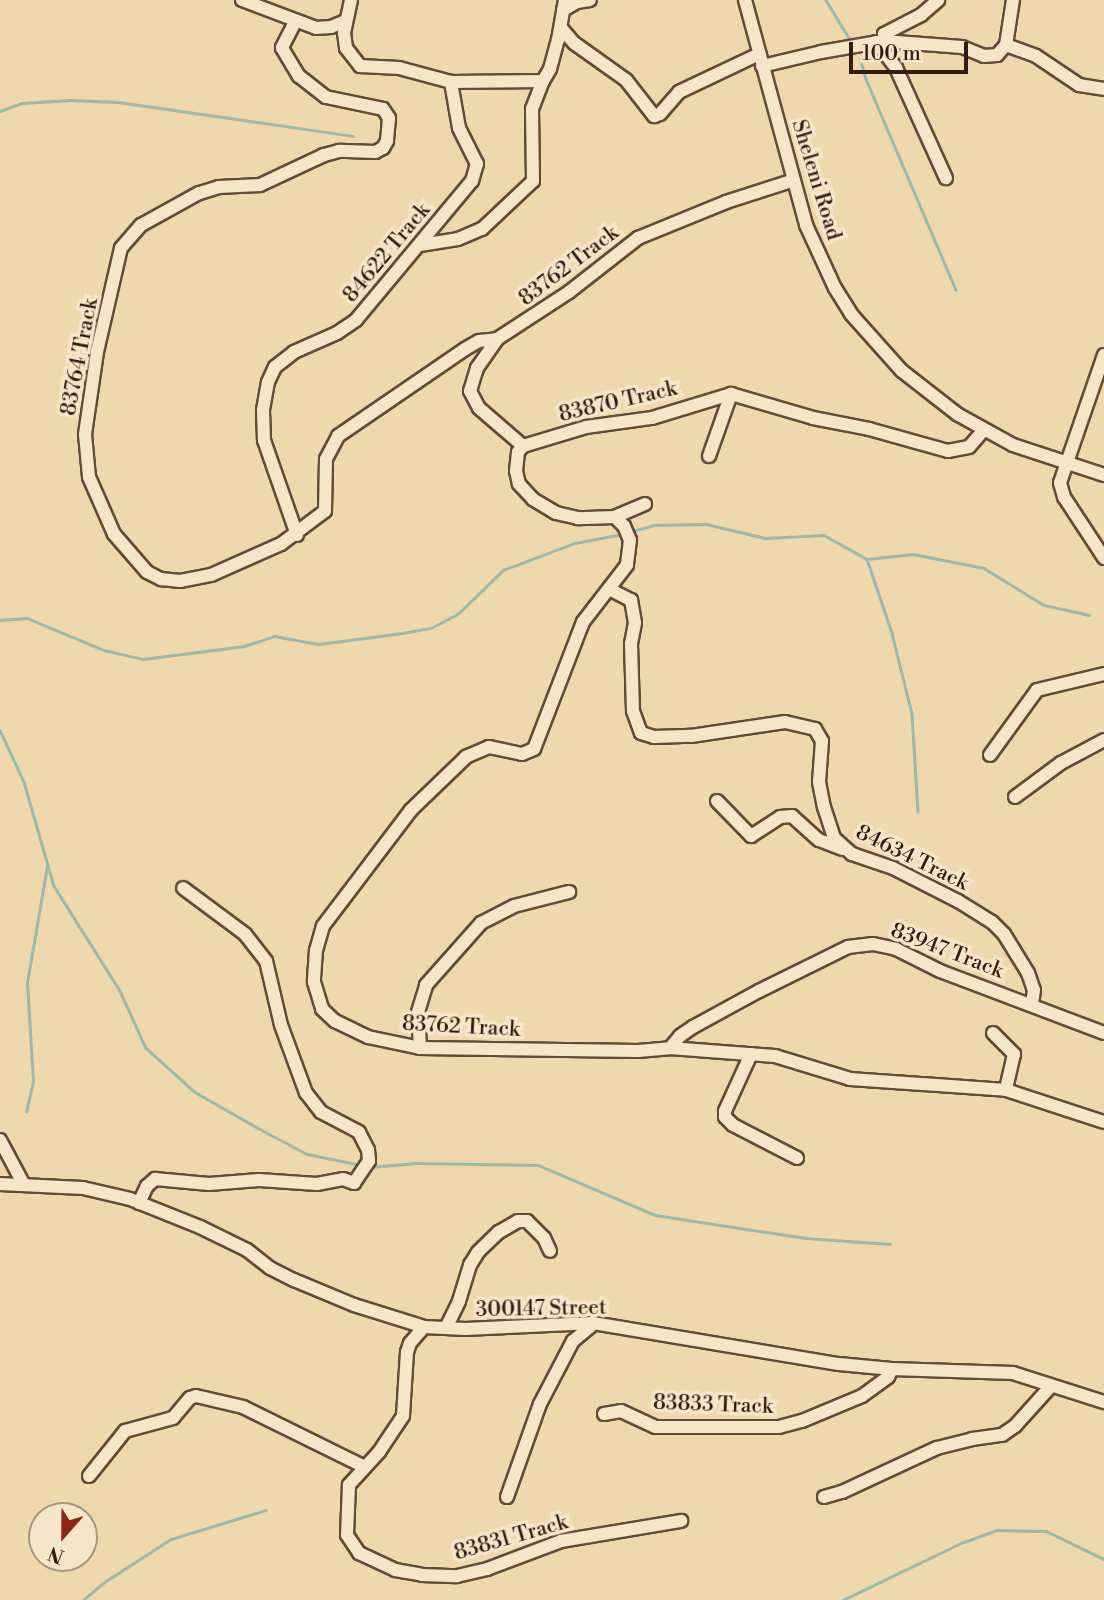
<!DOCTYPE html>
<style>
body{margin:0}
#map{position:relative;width:1104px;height:1600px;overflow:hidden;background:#efd9ac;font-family:"Libre Bodoni",serif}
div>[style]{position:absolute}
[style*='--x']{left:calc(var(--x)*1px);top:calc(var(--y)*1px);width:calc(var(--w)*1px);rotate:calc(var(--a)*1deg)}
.stream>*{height:2.5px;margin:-1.25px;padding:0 1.25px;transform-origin:1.25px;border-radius:1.25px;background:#9abaad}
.roads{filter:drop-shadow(2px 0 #604c38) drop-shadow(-2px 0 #604c38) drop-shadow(0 2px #604c38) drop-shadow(0 -2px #604c38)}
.minor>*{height:12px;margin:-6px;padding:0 6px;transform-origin:6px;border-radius:6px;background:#f5e6c9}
span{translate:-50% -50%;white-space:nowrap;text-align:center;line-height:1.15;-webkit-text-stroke:7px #f5e6c9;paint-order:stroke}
.street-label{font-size:21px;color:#311d12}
.north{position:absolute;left:28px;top:1502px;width:70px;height:70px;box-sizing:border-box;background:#f5e6c9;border:2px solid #a79680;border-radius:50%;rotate:201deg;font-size:19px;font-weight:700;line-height:28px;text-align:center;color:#311d12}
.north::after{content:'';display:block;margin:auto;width:24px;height:32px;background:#8f2418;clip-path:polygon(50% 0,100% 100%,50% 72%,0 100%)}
.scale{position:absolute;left:849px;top:42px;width:119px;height:32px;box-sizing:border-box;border:4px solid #311d12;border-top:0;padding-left:9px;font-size:21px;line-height:24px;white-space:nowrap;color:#311d12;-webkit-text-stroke:5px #f5e6c9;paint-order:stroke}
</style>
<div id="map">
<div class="stream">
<i style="--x:826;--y:0;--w:50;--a:58.8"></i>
<i style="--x:860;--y:58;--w:22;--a:74"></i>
<i style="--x:866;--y:79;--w:229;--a:66.9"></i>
<i style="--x:0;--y:111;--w:23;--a:-20"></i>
<i style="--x:22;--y:103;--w:48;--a:-3.6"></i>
<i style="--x:70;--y:100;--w:48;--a:2.4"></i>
<i style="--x:118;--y:102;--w:237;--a:8.2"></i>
<i style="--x:632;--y:531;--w:23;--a:-15"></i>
<i style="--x:654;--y:525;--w:52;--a:-1.1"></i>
<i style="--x:706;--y:524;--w:61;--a:13.3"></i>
<i style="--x:765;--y:538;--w:59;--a:-2.9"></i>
<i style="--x:824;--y:535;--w:49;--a:29.2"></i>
<i style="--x:867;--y:559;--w:78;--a:71.3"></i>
<i style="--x:892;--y:633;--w:83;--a:76.1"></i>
<i style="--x:912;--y:714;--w:98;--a:86.5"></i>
<i style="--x:867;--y:559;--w:46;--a:-6.2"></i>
<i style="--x:913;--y:554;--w:72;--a:11.2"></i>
<i style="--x:984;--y:568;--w:70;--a:31.7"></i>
<i style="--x:1044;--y:605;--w:46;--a:12.5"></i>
<i style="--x:0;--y:620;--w:27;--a:-4"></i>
<i style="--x:27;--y:618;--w:83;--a:22.6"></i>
<i style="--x:104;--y:650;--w:40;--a:13"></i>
<i style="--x:143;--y:659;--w:102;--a:-7.3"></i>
<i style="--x:244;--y:646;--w:32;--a:-18"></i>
<i style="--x:274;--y:636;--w:46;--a:10.1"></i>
<i style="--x:319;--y:644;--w:84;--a:-7.5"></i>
<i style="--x:402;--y:633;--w:29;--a:-10"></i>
<i style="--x:431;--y:628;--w:32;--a:-28"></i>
<i style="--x:459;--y:613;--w:62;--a:-44.3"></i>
<i style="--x:503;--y:570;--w:77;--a:-20.6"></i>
<i style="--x:575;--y:543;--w:48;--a:-10.8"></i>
<i style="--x:0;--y:730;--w:57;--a:65.2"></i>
<i style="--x:24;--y:782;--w:108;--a:73.9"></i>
<i style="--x:54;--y:886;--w:124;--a:57.8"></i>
<i style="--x:120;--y:991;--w:63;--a:65.5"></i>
<i style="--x:146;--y:1048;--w:66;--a:41.9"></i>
<i style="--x:195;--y:1092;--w:73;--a:29.7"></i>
<i style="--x:258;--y:1128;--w:55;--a:28"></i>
<i style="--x:307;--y:1154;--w:55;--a:11.5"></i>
<i style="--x:26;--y:1112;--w:32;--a:-77"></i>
<i style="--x:33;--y:1081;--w:98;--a:-93.5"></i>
<i style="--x:27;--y:983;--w:119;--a:-80.3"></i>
<i style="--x:370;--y:1167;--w:46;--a:-5"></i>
<i style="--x:416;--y:1163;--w:122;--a:0.9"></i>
<i style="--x:538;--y:1165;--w:127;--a:23.1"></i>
<i style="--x:655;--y:1215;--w:152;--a:8.7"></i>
<i style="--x:805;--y:1238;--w:85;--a:4"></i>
<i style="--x:83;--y:1600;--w:30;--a:-40"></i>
<i style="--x:106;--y:1581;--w:77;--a:-32.9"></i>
<i style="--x:171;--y:1539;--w:99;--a:-17"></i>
<i style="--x:843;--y:1600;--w:131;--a:-25.8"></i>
<i style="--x:961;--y:1543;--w:38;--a:-20"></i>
<i style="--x:997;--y:1530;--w:49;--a:1.2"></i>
<i style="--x:1046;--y:1531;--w:64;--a:25.8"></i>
</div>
<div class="roads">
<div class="minor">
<i style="--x:242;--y:0;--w:79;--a:20.7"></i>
<i style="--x:316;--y:28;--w:15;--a:-4"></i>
<i style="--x:331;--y:27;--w:13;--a:-23"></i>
<i style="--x:351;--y:0;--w:34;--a:102"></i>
<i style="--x:344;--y:33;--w:15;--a:82"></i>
<i style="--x:346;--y:48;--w:23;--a:52"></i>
<i style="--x:360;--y:66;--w:39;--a:3"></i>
<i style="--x:399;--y:68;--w:54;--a:15.1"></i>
<i style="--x:451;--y:82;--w:92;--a:-0.6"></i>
<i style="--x:543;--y:81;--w:14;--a:-60"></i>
<i style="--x:550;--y:69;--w:30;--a:-75"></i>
<i style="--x:558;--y:40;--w:41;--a:-80.1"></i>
<i style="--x:745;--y:0;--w:233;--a:74.8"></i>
<i style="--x:806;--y:225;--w:69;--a:65.3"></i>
<i style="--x:835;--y:288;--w:31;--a:58"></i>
<i style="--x:851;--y:314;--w:76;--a:48.2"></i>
<i style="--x:902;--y:371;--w:70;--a:38"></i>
<i style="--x:957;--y:414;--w:64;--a:29"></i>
<i style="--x:1013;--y:445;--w:96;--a:18.2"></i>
<i style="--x:563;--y:10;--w:16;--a:-30"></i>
<i style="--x:577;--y:2;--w:13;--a:-9"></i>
<i style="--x:295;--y:22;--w:29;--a:117"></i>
<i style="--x:282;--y:48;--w:33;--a:59"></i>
<i style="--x:299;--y:76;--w:34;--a:38"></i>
<i style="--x:326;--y:97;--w:58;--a:11.9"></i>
<i style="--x:383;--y:109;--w:11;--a:56"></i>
<i style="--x:389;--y:118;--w:23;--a:95"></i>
<i style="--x:387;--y:141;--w:8;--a:120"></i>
<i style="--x:383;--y:148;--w:9;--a:153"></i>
<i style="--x:375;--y:152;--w:36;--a:-178"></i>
<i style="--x:339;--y:151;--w:16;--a:165"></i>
<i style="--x:324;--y:155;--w:71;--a:154.9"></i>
<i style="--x:260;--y:185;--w:41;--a:177.2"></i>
<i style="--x:219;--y:187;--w:21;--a:163"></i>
<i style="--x:199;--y:193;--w:66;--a:151.1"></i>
<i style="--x:141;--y:225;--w:30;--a:131"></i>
<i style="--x:121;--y:248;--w:107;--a:103"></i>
<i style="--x:97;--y:352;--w:83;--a:98.3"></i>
<i style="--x:85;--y:434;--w:43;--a:84.7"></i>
<i style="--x:89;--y:477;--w:62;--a:66.3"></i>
<i style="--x:114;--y:534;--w:50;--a:49"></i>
<i style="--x:147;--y:572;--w:16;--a:27"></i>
<i style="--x:161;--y:579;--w:19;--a:6"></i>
<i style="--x:180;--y:581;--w:32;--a:-11"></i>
<i style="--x:211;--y:575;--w:77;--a:-23.9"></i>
<i style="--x:281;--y:544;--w:55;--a:-36.9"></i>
<i style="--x:325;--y:511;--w:52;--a:-88.9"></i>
<i style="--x:326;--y:459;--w:26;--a:-62"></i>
<i style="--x:338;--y:436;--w:154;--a:-34.4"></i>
<i style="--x:465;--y:349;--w:16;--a:-30"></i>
<i style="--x:479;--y:341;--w:18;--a:-6"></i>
<i style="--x:561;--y:28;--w:20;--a:49"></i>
<i style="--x:574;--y:43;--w:64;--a:35.4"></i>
<i style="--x:626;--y:80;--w:46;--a:52.1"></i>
<i style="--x:654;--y:116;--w:6;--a:-18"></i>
<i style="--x:660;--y:114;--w:29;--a:-49"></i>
<i style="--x:679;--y:92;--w:89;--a:-25.4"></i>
<i style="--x:884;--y:41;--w:7;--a:-90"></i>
<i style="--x:884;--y:34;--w:42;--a:-27.2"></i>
<i style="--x:921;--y:15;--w:23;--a:-41"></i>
<i style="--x:876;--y:42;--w:33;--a:52"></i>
<i style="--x:896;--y:68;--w:121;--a:65.6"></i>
<i style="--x:1006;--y:45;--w:32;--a:20"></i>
<i style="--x:1036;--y:56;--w:52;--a:34"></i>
<i style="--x:1079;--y:85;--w:25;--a:9"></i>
<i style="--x:762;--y:66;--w:61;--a:-13.3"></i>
<i style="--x:821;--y:52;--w:64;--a:-9.9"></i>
<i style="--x:884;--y:41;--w:78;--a:4.4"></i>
<i style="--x:962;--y:47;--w:24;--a:22"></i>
<i style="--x:984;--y:56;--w:13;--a:-4"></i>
<i style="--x:997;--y:55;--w:13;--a:-48"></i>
<i style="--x:1006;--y:45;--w:46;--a:-81.2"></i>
<i style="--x:420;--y:245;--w:38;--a:-9"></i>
<i style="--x:458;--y:239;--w:26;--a:-23"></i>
<i style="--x:482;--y:229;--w:70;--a:-43.3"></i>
<i style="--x:533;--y:181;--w:72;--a:-90.8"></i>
<i style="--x:532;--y:109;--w:30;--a:-69"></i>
<i style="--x:1104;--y:355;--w:135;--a:109"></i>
<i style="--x:1060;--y:483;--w:15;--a:74"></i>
<i style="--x:1064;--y:497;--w:73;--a:56.7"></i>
<i style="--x:523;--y:446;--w:58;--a:-139.2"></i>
<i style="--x:479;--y:408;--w:19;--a:-118"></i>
<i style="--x:470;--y:391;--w:24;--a:-73"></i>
<i style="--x:477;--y:368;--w:35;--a:-55"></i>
<i style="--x:497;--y:339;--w:86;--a:-33.1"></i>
<i style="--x:569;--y:292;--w:88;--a:-38"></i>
<i style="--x:638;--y:238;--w:95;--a:-22.2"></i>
<i style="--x:726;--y:202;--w:71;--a:-17.9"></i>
<i style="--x:709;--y:456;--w:66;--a:-70.5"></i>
<i style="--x:645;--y:504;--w:33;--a:157"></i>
<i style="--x:615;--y:517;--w:37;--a:178"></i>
<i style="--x:578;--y:518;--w:23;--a:-167"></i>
<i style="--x:556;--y:513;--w:27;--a:-149"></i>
<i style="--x:533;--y:499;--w:21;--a:-133"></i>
<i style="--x:519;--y:484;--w:13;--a:-103"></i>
<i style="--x:516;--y:471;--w:19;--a:-84"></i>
<i style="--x:518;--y:452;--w:8;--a:-50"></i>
<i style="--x:523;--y:446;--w:66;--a:-16.8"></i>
<i style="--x:586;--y:427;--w:67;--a:-7.8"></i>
<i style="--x:652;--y:418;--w:83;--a:-16.9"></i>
<i style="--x:731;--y:394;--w:85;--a:16.3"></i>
<i style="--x:813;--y:418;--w:57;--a:11.1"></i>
<i style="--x:869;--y:429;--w:82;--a:15.6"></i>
<i style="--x:948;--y:451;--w:21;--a:-11"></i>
<i style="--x:969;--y:447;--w:23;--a:-49"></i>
<i style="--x:615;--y:517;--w:13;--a:45"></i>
<i style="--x:624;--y:526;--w:15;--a:67"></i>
<i style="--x:630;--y:540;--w:25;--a:97"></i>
<i style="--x:627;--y:565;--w:72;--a:127.7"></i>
<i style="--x:583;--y:622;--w:136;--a:111.1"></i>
<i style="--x:534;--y:749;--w:13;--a:157"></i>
<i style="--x:522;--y:754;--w:34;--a:-168"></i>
<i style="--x:489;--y:747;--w:25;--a:157"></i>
<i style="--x:466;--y:757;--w:76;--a:136.1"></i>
<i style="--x:411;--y:810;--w:146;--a:127.2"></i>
<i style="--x:323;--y:926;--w:25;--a:106"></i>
<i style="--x:316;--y:950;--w:32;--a:94"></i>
<i style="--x:314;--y:982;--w:28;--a:73"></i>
<i style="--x:322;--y:1009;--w:18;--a:43"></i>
<i style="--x:335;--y:1021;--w:37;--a:26"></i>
<i style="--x:368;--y:1037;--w:53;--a:11.9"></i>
<i style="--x:420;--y:1048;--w:218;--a:0.8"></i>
<i style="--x:638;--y:1051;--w:32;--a:-5"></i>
<i style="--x:670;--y:1048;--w:105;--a:4.4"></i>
<i style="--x:775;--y:1056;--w:78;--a:17"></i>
<i style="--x:850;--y:1079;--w:156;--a:4"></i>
<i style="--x:1006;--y:1090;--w:103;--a:18.1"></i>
<i style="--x:297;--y:535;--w:101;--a:-109.2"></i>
<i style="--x:264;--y:440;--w:30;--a:-92"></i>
<i style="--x:263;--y:410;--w:28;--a:-80"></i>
<i style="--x:268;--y:382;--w:17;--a:-65"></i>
<i style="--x:275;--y:367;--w:24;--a:-38"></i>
<i style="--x:294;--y:352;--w:47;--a:-23.8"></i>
<i style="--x:337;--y:333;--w:23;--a:-34"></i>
<i style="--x:356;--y:320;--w:181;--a:-50.2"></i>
<i style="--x:472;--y:181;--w:18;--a:-74"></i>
<i style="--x:477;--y:164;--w:40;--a:-116.6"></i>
<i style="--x:459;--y:128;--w:47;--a:-99.9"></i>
<i style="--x:609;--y:589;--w:25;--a:27"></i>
<i style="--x:631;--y:600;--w:23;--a:80"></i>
<i style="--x:635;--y:623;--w:21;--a:101"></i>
<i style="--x:631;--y:644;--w:67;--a:88.3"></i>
<i style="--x:633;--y:711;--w:23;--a:70"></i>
<i style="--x:641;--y:733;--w:14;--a:17"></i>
<i style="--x:654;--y:737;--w:37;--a:-2"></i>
<i style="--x:691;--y:736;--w:95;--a:-8.5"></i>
<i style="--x:785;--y:722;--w:31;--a:13"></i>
<i style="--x:815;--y:729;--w:14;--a:60"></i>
<i style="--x:822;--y:741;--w:41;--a:94.2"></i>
<i style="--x:819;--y:782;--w:25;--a:79"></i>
<i style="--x:824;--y:807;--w:33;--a:72"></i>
<i style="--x:834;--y:838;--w:24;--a:42"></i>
<i style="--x:852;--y:854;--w:43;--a:18.9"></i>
<i style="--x:893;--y:868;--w:73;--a:26.9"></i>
<i style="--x:958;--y:901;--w:40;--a:32"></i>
<i style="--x:992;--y:922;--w:17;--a:45"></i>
<i style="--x:1004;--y:934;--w:46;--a:58.4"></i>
<i style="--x:1028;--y:973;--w:18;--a:71"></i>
<i style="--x:1034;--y:990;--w:14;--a:98"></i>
<i style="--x:990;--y:755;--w:80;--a:-54.1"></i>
<i style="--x:1037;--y:690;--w:69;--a:-13.4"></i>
<i style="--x:1015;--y:797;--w:57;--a:-36.5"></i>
<i style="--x:1061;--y:763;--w:49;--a:-28.1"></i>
<i style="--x:717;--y:801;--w:49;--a:45.8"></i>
<i style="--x:751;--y:836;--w:35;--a:-33"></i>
<i style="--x:780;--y:817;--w:12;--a:-5"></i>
<i style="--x:792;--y:816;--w:36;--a:42"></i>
<i style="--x:819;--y:840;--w:25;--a:21"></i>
<i style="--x:993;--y:1033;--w:30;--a:45"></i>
<i style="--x:1014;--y:1054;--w:37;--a:103"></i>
<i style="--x:420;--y:1048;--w:36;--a:-93"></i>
<i style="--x:418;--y:1012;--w:28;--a:-73"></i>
<i style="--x:426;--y:985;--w:83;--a:-48.4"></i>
<i style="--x:481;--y:923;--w:37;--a:-27"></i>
<i style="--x:514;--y:906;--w:57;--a:-14.3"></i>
<i style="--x:670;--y:1048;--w:16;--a:-50"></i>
<i style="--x:680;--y:1036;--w:16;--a:-35"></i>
<i style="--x:693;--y:1027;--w:75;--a:-28.6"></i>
<i style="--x:759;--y:991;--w:99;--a:-26.3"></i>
<i style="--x:848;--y:947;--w:25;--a:-7"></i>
<i style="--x:873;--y:944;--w:24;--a:12"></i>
<i style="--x:896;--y:949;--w:49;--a:26.6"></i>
<i style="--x:940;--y:971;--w:175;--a:20.7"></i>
<i style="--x:751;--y:1054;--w:63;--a:114.5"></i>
<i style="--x:725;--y:1111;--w:6;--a:90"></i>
<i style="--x:725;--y:1117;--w:11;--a:45"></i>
<i style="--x:733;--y:1125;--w:72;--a:27.3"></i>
<i style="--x:0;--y:1140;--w:49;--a:61.9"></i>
<i style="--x:0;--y:1184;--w:83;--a:2.8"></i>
<i style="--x:83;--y:1188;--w:48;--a:13.2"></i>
<i style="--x:130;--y:1199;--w:75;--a:21.8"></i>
<i style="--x:200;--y:1227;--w:52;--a:26.1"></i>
<i style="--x:247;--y:1250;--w:29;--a:38"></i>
<i style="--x:270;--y:1268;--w:27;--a:27"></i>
<i style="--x:294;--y:1280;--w:65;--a:22.6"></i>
<i style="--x:354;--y:1305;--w:73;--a:17.4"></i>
<i style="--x:424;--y:1327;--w:41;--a:2.8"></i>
<i style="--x:465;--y:1329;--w:128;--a:-2.7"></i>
<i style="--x:593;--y:1323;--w:249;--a:9.5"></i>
<i style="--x:839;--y:1364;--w:53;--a:5.4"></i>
<i style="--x:892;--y:1369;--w:121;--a:1.9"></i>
<i style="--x:1013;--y:1373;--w:96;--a:17.7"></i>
<i style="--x:139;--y:1203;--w:19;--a:-65"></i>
<i style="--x:147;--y:1186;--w:11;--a:-41"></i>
<i style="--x:155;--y:1179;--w:54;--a:5.3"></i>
<i style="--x:209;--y:1184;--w:50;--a:-4.6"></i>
<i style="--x:259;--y:1180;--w:58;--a:3.9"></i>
<i style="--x:317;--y:1184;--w:26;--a:-11"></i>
<i style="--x:343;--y:1179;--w:12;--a:20"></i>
<i style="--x:354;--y:1183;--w:27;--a:-56"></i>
<i style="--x:369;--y:1161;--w:11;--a:-95"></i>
<i style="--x:368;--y:1150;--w:20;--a:-117"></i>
<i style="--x:359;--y:1132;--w:43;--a:-152.2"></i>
<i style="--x:321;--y:1112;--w:24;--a:-128"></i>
<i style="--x:306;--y:1093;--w:72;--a:-110.2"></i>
<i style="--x:281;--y:1025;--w:66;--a:-103.2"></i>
<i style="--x:266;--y:961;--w:34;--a:-128"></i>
<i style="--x:245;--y:934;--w:77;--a:-143.4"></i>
<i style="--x:424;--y:1327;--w:21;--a:131"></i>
<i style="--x:410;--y:1343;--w:9;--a:108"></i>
<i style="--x:407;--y:1352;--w:64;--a:93.6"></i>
<i style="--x:403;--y:1416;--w:43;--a:123.7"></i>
<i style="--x:379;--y:1452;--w:45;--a:132.3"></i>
<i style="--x:349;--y:1485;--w:50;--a:92.3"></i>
<i style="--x:347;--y:1535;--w:22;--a:56"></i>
<i style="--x:359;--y:1553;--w:40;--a:25"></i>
<i style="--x:395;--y:1570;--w:27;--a:10"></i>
<i style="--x:422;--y:1575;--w:35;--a:2"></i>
<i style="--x:457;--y:1576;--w:31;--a:-13"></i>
<i style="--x:487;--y:1569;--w:79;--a:-20.7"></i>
<i style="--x:561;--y:1541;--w:122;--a:-9.5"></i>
<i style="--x:446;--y:1328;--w:30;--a:-64"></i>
<i style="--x:459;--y:1301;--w:38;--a:-73"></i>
<i style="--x:470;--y:1265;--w:15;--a:-58"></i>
<i style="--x:478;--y:1252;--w:29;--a:-44"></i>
<i style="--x:499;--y:1232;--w:22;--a:-30"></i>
<i style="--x:518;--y:1221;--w:9;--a:0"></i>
<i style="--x:527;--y:1221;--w:24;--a:45"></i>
<i style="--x:544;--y:1238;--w:14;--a:65"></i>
<i style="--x:604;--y:1414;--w:17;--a:-10"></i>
<i style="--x:621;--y:1411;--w:38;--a:25"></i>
<i style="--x:656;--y:1427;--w:123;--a:0"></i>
<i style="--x:779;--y:1427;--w:24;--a:-15"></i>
<i style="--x:802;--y:1421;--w:65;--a:-22.6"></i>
<i style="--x:862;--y:1396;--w:32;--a:-36"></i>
<i style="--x:888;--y:1377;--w:9;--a:-63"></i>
<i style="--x:89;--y:1476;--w:58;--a:-51.3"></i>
<i style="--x:125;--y:1431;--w:50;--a:-15.2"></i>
<i style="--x:173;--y:1418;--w:26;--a:-50"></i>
<i style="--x:190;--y:1398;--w:6;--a:-18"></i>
<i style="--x:196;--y:1396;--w:48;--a:13.2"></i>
<i style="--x:243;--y:1407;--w:136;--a:26.2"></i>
<i style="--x:507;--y:1497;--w:99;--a:-70.5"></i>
<i style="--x:540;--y:1404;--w:71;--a:-62.4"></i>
<i style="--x:573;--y:1341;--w:26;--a:-40"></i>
<i style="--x:824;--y:1497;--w:19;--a:-16"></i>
<i style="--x:842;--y:1492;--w:105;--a:-24.9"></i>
<i style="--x:937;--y:1448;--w:36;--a:-14"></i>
<i style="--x:972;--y:1439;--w:30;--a:-8"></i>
<i style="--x:1002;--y:1435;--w:16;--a:-35"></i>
<i style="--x:1015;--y:1426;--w:54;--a:-48"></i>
</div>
</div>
<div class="street-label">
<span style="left:816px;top:180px;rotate:73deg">Sheleni Road</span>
<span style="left:387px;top:253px;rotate:-50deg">84622 Track</span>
<span style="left:569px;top:266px;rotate:-37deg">83762 Track</span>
<span style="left:80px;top:357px;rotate:-79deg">83764 Track</span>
<span style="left:618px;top:402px;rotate:-13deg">83870 Track</span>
<span style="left:912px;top:858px;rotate:26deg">84634 Track</span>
<span style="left:947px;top:951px;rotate:21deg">83947 Track</span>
<span style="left:461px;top:1027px;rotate:3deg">83762 Track</span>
<span style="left:541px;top:1309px;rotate:-1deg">300147 Street</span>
<span style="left:713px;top:1405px;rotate:2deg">83833 Track</span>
<span style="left:511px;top:1538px;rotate:-16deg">83831 Track</span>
</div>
<div class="north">N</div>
<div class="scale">100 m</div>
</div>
